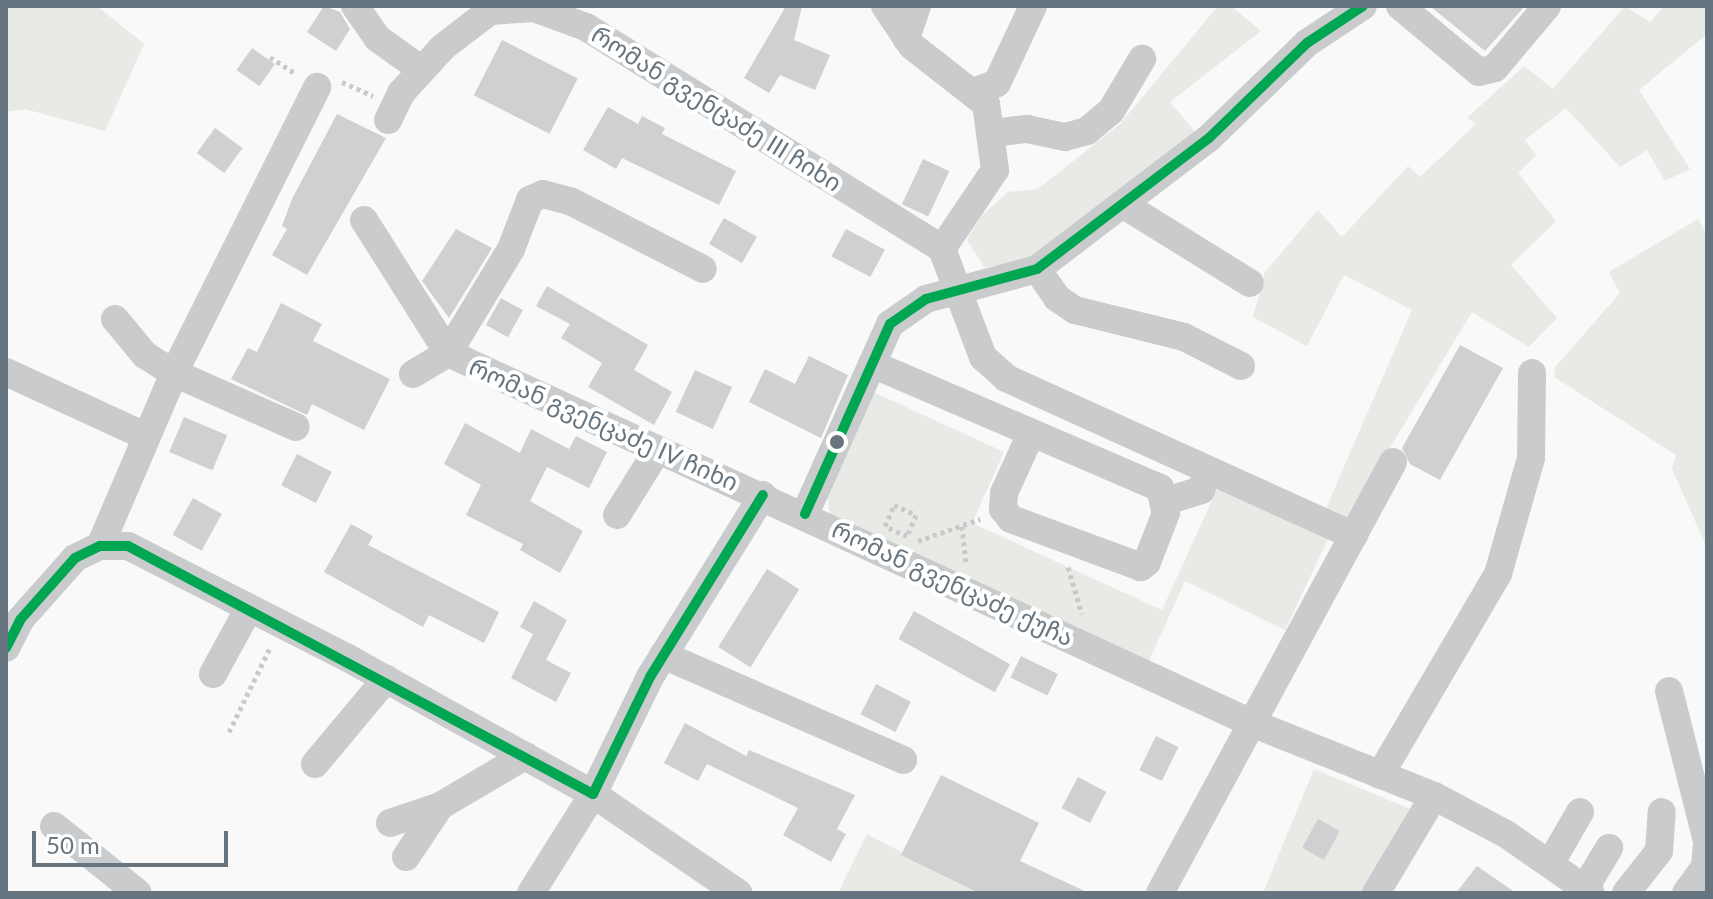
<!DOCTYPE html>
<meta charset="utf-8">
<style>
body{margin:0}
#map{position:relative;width:1713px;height:899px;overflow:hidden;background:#f9f9f9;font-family:Lato,"Noto Sans Georgian",sans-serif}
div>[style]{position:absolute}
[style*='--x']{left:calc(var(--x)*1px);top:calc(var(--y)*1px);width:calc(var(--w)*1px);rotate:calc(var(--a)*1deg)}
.green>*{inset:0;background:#e8eae6}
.building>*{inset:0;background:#ced0d1;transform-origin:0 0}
.path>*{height:5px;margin-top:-2.5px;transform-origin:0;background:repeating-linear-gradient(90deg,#c8c9ca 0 4px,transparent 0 8px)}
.minor>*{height:28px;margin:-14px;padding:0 14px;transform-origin:14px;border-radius:14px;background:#cacbcc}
.bus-1>*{height:10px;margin:-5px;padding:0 5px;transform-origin:5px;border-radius:5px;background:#00a651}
.dots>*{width:22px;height:22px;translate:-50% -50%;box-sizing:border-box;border:4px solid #fff;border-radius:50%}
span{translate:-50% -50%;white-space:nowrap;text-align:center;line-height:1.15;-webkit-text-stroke:8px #fff;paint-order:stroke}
.street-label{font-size:24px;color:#677580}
.frame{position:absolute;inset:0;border:8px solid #677580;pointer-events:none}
.scale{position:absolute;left:32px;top:831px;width:196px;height:36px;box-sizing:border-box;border:4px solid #677580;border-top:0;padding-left:10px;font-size:24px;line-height:28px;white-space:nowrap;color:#677580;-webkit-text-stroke:6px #fff;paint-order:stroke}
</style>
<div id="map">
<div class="green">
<i style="clip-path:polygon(6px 6px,97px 6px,144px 44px,105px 131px,25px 109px,6px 112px)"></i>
<i style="clip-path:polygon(1218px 6px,1231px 6px,1261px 31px,1170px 102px,1198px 135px,1025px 264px,984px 267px,967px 240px,980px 217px,1008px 192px,1038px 189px,1120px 124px)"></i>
<i style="clip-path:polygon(1625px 6px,1650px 22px,1664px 6px,1707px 6px,1707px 34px,1639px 90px,1690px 169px,1665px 181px,1647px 150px,1620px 167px,1566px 108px,1525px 140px,1536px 155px,1518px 173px,1556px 221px,1511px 265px,1557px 318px,1529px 347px,1472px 312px,1345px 522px,1324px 513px,1412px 310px,1344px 275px,1307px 346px,1253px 317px,1265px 272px,1318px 210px,1342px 237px,1408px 166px,1420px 177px,1476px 124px,1467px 118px,1524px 66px,1553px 89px)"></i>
<i style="clip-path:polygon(1698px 219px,1707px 235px,1707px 548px,1672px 469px,1676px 455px,1554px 377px,1555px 367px,1620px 293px,1609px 272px)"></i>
<i style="clip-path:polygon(869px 390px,1004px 452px,972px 523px,1162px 610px,1220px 483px,1331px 533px,1285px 630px,1185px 581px,1148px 663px,830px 514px,826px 487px)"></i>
<i style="clip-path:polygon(1314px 769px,1415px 811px,1365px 893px,1263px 893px)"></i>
<i style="clip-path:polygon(867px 834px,980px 893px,838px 893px)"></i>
</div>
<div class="building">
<i style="clip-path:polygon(324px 6px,340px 12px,350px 29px,336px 51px,307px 32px)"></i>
<i style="clip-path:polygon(786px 6px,802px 6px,794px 40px,830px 55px,815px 90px,780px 75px,769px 93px,744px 78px)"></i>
<i style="clip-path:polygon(1430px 6px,1525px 6px,1485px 51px)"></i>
<i style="left:502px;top:40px;width:85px;height:62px;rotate:27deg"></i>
<i style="left:252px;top:48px;width:28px;height:27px;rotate:35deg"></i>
<i style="clip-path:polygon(608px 107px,638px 124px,642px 116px,665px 128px,662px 134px,736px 171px,719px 205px,622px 158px,616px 169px,583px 150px)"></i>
<i style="clip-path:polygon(337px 114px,386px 138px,307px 275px,272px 255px,287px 229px,282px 226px,292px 199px)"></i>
<i style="left:215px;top:128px;width:34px;height:31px;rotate:36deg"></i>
<i style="left:923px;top:159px;width:29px;height:50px;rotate:25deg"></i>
<i style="left:724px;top:218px;width:38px;height:30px;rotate:30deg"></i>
<i style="clip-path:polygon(456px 229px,492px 248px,449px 318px,422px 281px)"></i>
<i style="left:846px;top:229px;width:44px;height:31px;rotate:28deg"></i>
<i style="clip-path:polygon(547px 286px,648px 345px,634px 370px,672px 392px,654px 425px,588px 387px,602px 363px,561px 338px,570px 324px,536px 306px)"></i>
<i style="left:501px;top:298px;width:25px;height:31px;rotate:29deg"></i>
<i style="clip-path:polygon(281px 303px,322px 324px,313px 341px,390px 379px,364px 430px,312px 404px,307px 415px,231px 379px,248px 348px,257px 352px)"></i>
<i style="clip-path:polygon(1460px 345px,1503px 368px,1440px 480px,1410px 464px,1402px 448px)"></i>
<i style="clip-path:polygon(809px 356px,848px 375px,821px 438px,749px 402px,765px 369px,795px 384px)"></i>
<i style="left:695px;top:370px;width:41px;height:46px;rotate:25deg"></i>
<i style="left:184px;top:417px;width:47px;height:38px;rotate:23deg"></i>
<i style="clip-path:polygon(465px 423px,520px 453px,531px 429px,569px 449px,576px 436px,607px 452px,589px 488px,547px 467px,530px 501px,583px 531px,560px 573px,520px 550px,523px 544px,466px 515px,481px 485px,444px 464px)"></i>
<i style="left:297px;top:454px;width:39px;height:35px;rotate:27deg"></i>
<i style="left:193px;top:498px;width:33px;height:42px;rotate:29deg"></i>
<i style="clip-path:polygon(351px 524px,373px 536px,368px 545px,499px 612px,484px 643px,429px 615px,423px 627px,324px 572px)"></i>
<i style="left:767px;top:569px;width:38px;height:92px;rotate:32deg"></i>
<i style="clip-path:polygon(534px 601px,567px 620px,546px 660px,571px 673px,556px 702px,511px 678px,533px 634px,520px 627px)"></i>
<i style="left:914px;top:611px;width:110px;height:32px;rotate:29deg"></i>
<i style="left:1021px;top:656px;width:41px;height:24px;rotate:26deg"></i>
<i style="left:876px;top:684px;width:39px;height:34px;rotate:27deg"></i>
<i style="clip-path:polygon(685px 723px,746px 756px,749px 750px,855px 795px,837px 829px,846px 834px,831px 862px,783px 835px,798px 808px,707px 764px,698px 781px,664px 763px)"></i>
<i style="left:1156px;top:736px;width:25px;height:38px;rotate:26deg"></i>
<i style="clip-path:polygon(941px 775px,1039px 823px,1020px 861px,1089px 893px,979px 893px,901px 855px)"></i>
<i style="left:1078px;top:777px;width:32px;height:35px;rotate:28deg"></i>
<i style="left:1318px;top:819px;width:25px;height:33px;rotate:29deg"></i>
<i style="clip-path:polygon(1477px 866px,1516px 893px,1456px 893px)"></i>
</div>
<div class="path">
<i style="--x:270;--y:57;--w:30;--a:33"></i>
<i style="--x:342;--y:82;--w:34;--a:24"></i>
<i style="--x:894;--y:505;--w:24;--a:24"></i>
<i style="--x:916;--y:515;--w:23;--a:113"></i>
<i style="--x:907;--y:536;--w:24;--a:-156"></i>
<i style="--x:885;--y:526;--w:23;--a:-67"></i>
<i style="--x:962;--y:526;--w:39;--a:84"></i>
<i style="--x:918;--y:541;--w:66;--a:-19.5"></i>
<i style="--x:1068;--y:567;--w:49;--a:73.4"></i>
<i style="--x:229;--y:732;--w:96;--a:-64"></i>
</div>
<div class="minor">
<i style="--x:355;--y:6;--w:39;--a:55"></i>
<i style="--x:377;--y:38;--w:55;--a:35.4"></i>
<i style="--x:885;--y:6;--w:48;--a:56"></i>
<i style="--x:912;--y:46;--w:94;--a:38.1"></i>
<i style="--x:986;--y:104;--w:67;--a:82.2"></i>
<i style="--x:995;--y:170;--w:95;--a:123.9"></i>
<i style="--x:1400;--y:6;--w:103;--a:39.9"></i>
<i style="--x:1479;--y:72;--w:16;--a:-14"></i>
<i style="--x:1495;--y:68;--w:81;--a:-50"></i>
<i style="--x:906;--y:38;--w:34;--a:-71"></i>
<i style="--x:976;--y:91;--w:22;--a:-21"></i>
<i style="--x:997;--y:83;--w:85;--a:-64.9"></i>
<i style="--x:388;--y:120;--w:30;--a:-64"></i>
<i style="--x:401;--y:93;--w:62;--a:-47.6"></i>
<i style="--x:443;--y:47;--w:59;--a:-37.5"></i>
<i style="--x:490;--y:11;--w:44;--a:-3.9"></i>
<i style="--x:534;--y:8;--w:55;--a:20.1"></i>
<i style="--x:586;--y:27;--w:420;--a:31.9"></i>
<i style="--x:942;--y:249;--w:116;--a:69.2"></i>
<i style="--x:983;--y:357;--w:31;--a:42"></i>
<i style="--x:1006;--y:378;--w:382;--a:24.4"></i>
<i style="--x:993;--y:133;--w:34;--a:-7"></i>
<i style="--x:1027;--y:129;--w:39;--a:12"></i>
<i style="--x:1065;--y:137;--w:23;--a:-15"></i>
<i style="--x:1087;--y:131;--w:31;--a:-40"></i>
<i style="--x:1111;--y:111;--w:61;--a:-59.2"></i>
<i style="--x:1124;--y:205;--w:148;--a:31.8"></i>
<i style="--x:364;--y:220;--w:157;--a:57.7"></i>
<i style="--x:448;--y:353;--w:887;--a:24.72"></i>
<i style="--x:1254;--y:724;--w:194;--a:21.8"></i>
<i style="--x:1434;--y:796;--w:81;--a:27.8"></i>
<i style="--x:1506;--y:834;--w:103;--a:34.8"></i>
<i style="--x:1037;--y:269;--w:35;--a:55"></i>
<i style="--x:1057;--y:298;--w:22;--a:34"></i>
<i style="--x:1075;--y:310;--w:112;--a:13.9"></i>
<i style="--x:1184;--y:337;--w:64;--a:27"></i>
<i style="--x:115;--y:319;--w:47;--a:50.2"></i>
<i style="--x:145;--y:355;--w:34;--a:32"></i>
<i style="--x:174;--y:373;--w:133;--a:23.9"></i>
<i style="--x:872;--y:364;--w:314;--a:23.3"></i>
<i style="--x:1160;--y:488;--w:26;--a:77"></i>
<i style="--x:1166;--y:513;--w:53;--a:111.2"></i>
<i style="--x:1147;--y:562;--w:8;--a:140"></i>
<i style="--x:1141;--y:567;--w:139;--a:-159.7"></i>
<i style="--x:1011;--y:519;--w:13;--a:-129"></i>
<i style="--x:1003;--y:509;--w:16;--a:-86"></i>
<i style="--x:1004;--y:493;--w:63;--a:-65.5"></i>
<i style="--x:6;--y:372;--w:153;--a:24.7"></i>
<i style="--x:413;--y:374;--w:41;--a:-31"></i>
<i style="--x:448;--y:353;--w:122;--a:-58.8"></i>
<i style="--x:511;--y:249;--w:53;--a:-68.8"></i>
<i style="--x:530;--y:200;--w:14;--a:-25"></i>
<i style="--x:543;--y:194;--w:28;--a:15"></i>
<i style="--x:570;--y:201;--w:149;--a:27.1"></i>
<i style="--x:1166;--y:501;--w:37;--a:-17"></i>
<i style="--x:1201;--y:490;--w:20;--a:-70"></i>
<i style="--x:805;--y:514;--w:208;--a:-65.9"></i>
<i style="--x:890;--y:324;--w:44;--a:-34.8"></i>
<i style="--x:926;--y:299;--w:115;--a:-15.1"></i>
<i style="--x:1037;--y:269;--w:216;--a:-37.3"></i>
<i style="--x:1209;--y:138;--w:136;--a:-44.1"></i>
<i style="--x:1307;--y:43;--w:67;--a:-33.5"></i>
<i style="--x:617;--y:515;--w:75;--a:-58"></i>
<i style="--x:100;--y:546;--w:188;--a:-66.8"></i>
<i style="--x:174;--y:373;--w:320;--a:-63.4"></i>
<i style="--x:6;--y:648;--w:31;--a:-63"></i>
<i style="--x:20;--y:620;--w:83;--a:-48.4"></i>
<i style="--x:75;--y:558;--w:28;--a:-26"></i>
<i style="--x:100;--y:546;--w:28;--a:0"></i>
<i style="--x:128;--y:546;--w:245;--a:27"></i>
<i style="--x:346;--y:657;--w:282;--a:29"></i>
<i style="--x:593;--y:794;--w:176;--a:34.3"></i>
<i style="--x:663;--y:655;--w:262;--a:23.6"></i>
<i style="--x:213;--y:674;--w:75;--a:-61.4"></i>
<i style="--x:1669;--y:691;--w:155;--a:75.8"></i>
<i style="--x:315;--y:764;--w:111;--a:-50.1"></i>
<i style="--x:1380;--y:775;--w:233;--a:-59.6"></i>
<i style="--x:1498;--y:574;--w:121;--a:-74.1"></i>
<i style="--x:1531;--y:458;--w:85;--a:-89.3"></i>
<i style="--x:390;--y:823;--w:53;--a:-18.8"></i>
<i style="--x:440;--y:806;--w:99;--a:-30.5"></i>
<i style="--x:54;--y:826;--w:107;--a:38.6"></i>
<i style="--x:406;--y:857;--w:61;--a:-56.3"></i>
<i style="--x:1550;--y:864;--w:60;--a:-60"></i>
<i style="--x:1585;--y:888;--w:47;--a:-59"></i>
<i style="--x:531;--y:893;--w:117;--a:-57.9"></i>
<i style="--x:593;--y:794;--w:130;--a:-64"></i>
<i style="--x:650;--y:677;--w:214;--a:-58.2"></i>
<i style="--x:1160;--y:893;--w:490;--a:-61.6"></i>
<i style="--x:1376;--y:893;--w:113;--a:-59.1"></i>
<i style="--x:1626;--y:893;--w:53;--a:-51.8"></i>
<i style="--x:1659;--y:851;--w:39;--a:-86"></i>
<i style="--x:1686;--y:893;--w:32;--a:-54"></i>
<i style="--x:1705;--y:867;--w:23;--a:-85"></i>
</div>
<div class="bus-1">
<i style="--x:805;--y:514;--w:208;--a:-65.9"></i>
<i style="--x:890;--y:324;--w:44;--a:-34.8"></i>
<i style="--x:926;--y:299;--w:115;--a:-15.1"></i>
<i style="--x:1037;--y:269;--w:216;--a:-37.3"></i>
<i style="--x:1209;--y:138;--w:136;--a:-44.1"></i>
<i style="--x:1307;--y:43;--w:67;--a:-33.5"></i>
<i style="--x:6;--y:648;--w:31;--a:-63"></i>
<i style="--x:20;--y:620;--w:83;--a:-48.4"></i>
<i style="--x:75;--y:558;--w:28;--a:-26"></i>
<i style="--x:100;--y:546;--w:28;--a:0"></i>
<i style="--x:128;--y:546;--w:527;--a:28.07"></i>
<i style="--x:593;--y:794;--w:130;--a:-64"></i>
<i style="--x:650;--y:677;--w:214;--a:-58.2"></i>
</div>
<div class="dots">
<i style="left:837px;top:442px;background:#677580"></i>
</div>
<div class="street-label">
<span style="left:717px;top:108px;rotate:32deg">რომან გვენცაძე III ჩიხი</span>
<span style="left:604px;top:424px;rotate:24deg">რომან გვენცაძე IV ჩიხი</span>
<span style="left:953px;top:583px;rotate:25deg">რომან გვენცაძე ქუჩა</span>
</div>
<div class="frame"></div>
<div class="scale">50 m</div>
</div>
